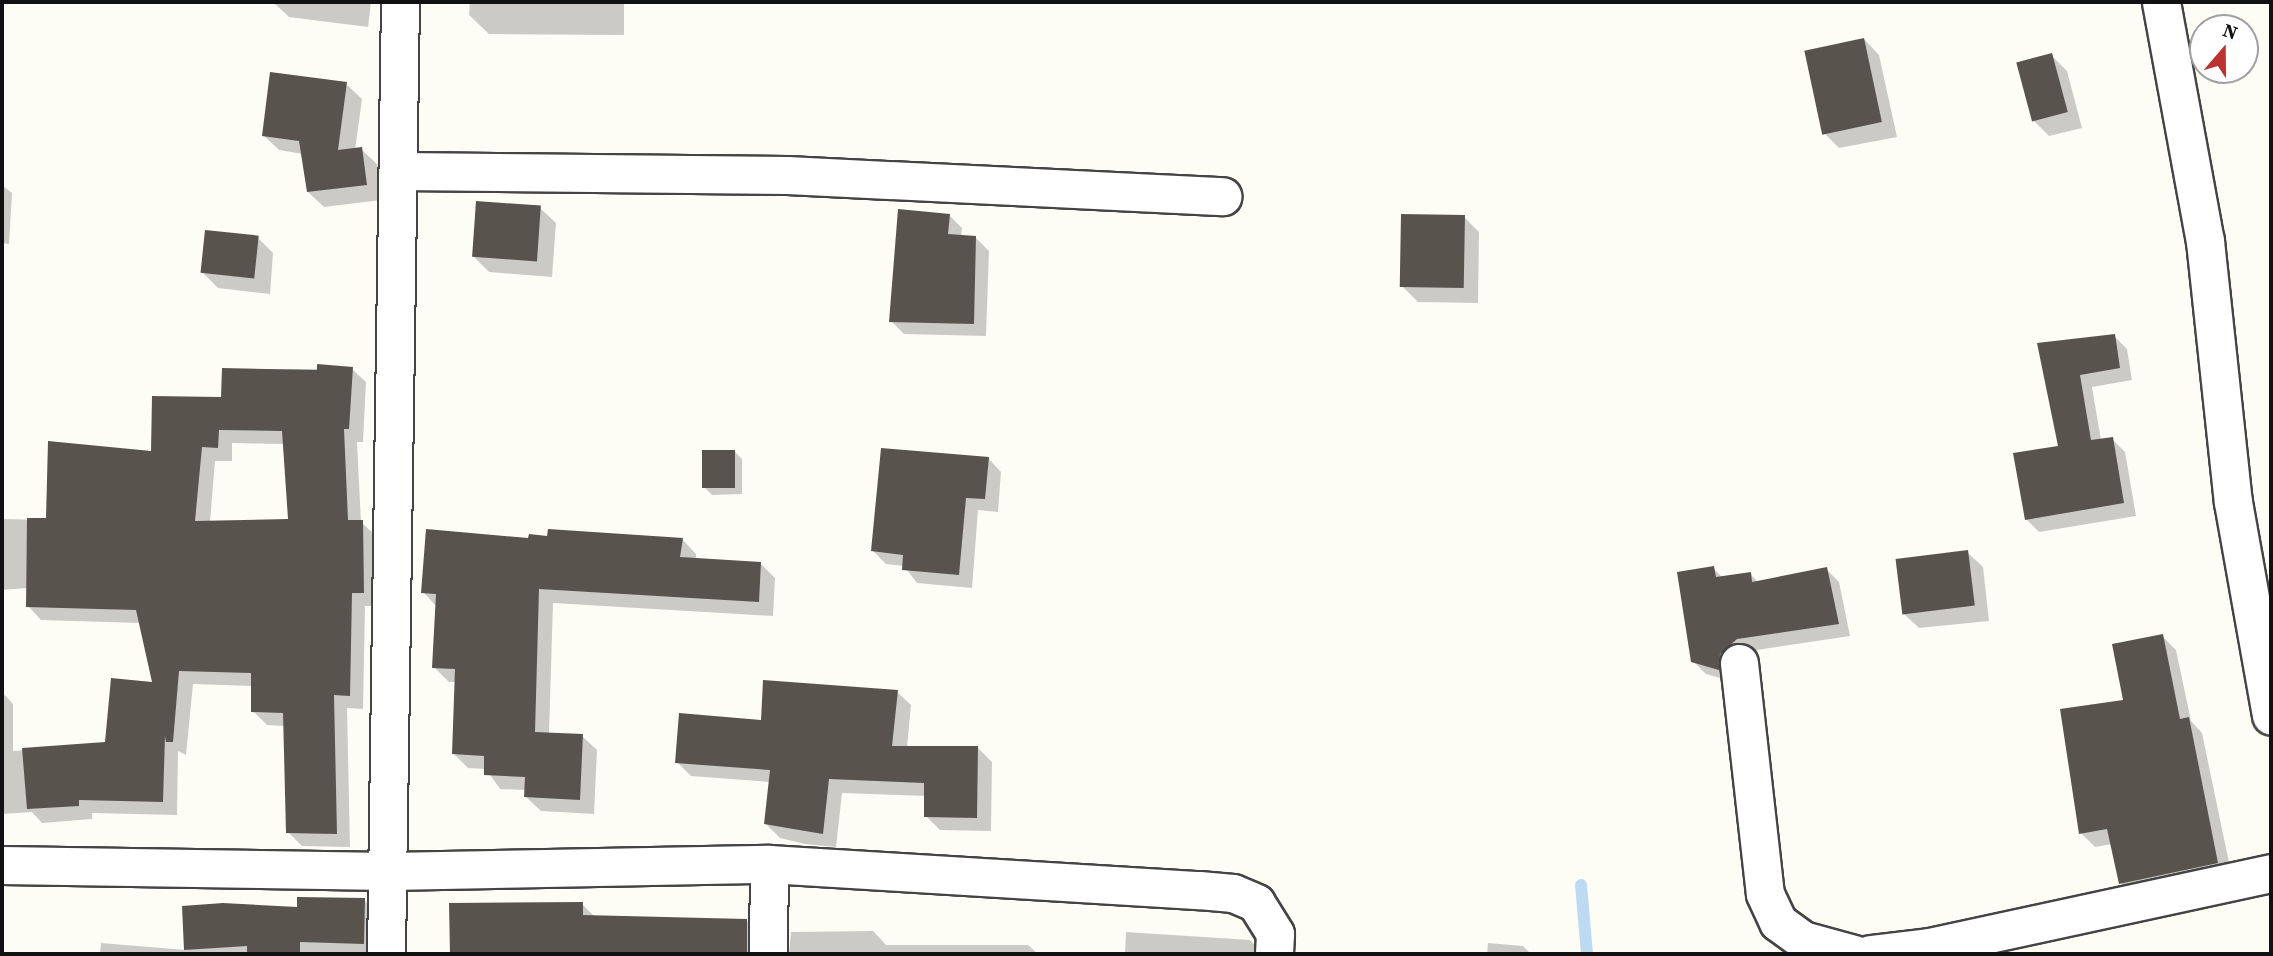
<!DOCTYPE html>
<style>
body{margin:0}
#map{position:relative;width:2273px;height:956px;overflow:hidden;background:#fefdf5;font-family:"Source Serif 4",serif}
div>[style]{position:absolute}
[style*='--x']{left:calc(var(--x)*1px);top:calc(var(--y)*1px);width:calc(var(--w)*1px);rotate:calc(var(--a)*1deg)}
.shadow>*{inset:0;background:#0003}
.stream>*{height:12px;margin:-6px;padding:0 6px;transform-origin:6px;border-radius:6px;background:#bcdbf3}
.building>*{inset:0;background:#59534e;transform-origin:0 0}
.roads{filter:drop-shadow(2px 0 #444) drop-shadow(-2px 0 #444) drop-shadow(0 2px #444) drop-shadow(0 -2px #444)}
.minor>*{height:37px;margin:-18.5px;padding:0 18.5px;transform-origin:18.5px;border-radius:18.5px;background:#fff}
span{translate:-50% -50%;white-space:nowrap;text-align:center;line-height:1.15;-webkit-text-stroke:7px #fff;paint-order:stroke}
.frame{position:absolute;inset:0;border:4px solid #111;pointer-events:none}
.north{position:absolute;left:2189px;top:14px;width:70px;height:70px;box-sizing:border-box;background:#fff;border:2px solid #a0a0a0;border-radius:50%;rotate:20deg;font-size:19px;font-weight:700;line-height:28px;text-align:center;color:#111}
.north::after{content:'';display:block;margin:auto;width:24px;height:32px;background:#bb322f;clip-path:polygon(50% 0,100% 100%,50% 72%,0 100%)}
</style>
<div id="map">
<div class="shadow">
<i style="clip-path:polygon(273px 2px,371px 2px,368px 27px,289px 17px)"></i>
<i style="clip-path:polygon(470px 2px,624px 2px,624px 35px,489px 34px,469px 15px)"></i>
<i style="clip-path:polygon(1864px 39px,1879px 55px,1897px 137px,1839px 148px,1824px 133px)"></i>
<i style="clip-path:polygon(2051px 55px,2067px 71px,2082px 128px,2049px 136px,2034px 121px)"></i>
<i style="clip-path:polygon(346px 84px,362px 99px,355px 150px,361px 149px,377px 164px,381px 200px,324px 207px,308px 192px,303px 154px,279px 150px,263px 135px)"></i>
<i style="clip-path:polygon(2px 185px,12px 193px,9px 244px,2px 243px)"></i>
<i style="clip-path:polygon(540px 208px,556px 223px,552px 277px,489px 272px,473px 256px)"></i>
<i style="clip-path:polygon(949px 215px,962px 228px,961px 237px,976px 238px,989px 251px,986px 336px,904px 334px,891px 321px)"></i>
<i style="clip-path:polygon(1464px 217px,1479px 232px,1478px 303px,1418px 302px,1402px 286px)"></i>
<i style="clip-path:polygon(258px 238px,273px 253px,270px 294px,218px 288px,203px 273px)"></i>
<i style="clip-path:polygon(2114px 336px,2127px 349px,2132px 380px,2092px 387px,2101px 440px,2112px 439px,2125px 452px,2136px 516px,2039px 532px,2026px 519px,2060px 447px,2039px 345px)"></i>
<i style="clip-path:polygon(evenodd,224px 369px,352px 369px,366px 382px,363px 442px,357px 442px,361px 522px,376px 536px,378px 606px,365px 606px,363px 709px,347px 708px,350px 847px,302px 846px,288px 832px,285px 726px,267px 725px,253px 711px,253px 686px,193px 684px,186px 755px,178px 751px,177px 815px,92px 813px,92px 819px,42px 823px,32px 812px,2px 814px,2px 692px,13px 704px,13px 751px,106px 744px,155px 684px,140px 623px,41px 620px,28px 606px,28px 588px,2px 590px,2px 519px,48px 520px,152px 452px,223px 399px,224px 369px,232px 443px,285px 444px,290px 520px,210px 522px,215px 461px,232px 461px,232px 443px)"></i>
<i style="clip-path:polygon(734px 451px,742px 459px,742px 494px,712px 495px,704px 487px)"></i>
<i style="clip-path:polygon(988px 458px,1001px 472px,998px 512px,978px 510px,972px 588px,917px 583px,904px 566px,886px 564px,873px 551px)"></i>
<i style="clip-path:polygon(648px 536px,682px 539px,696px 554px,696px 560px,760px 563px,775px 578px,773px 616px,553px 603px,549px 734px,582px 736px,597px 750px,594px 814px,541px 811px,526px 797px,526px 790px,500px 789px,486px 769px,468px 768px,453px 753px,456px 682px,449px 682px,434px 667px,437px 607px,423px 592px,530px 540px,648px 540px)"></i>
<i style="clip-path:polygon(1967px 552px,1983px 567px,1989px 621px,1919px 628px,1903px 613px)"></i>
<i style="clip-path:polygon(1713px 568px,1723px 578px,1750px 574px,1759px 583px,1826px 569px,1839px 582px,1850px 636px,1750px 651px,1731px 681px,1706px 674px,1693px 661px)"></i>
<i style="clip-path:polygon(2162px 636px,2176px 650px,2191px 721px,2202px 733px,2232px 877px,2135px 898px,2121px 883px,2112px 844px,2095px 847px,2081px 833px,2125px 701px)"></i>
<i style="clip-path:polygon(897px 692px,911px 705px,907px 747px,978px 748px,992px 762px,991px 831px,940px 830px,926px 816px,926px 796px,842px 793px,836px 847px,805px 844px,780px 838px,766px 824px,770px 782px,691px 776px,677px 762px,762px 721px)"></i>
<i style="clip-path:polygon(364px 900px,381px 917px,380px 954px,100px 954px,101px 943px,186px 950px,299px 909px)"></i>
<i style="clip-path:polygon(582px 904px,595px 917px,747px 921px,761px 935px,762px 954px,452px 954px,451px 905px)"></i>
<i style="clip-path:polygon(873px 931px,886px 945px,1028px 945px,1038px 954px,789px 954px,791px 932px)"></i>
<i style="clip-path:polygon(1126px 932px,1250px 940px,1263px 954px,1125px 954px)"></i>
<i style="clip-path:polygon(1488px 943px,1523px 946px,1531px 954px,1487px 954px)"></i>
</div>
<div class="stream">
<i style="--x:1581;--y:885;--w:69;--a:85"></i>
</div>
<div class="building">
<i style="left:1864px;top:38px;width:86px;height:61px;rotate:78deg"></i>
<i style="left:2052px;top:53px;width:61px;height:37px;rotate:75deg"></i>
<i style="clip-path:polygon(270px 72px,347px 82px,338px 150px,362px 147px,367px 185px,307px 192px,299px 141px,262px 136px)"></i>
<i style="left:476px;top:201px;width:65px;height:56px;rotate:4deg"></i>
<i style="clip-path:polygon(898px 209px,950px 214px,948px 234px,976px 236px,974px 324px,889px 322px)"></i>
<i style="left:1401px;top:214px;width:64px;height:73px;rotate:1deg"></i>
<i style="left:205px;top:230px;width:54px;height:43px;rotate:6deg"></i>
<i style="clip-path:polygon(2115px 334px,2120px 368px,2080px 375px,2091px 440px,2113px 437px,2124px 503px,2025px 520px,2013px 453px,2058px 446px,2037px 343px)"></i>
<i style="clip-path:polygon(evenodd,317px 364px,353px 367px,349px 429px,344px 429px,348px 520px,363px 520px,364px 593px,352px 593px,350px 696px,334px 695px,337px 834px,286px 833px,283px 713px,251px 712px,251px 673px,179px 671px,173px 742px,166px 742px,165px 736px,163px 802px,79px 800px,79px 806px,27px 809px,22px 748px,105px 742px,111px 678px,152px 682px,136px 610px,26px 607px,27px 518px,46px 518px,48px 441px,151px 451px,152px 396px,221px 397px,222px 368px,317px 370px,317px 364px,219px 430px,282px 431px,288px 519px,195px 521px,202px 447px,218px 448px,219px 430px)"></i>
<i style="clip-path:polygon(881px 448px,989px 457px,985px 499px,966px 498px,959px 575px,902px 570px,903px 555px,871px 551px)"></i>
<i style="left:702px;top:450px;width:33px;height:38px"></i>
<i style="clip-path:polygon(426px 529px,528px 538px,529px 534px,547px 536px,548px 529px,683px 538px,680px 557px,761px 562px,759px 602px,539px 589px,535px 732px,583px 734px,580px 800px,524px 797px,525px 777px,484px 775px,484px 756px,452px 754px,455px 669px,432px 668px,436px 594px,421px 593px)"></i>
<i style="left:1968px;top:550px;width:56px;height:73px;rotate:83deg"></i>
<i style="clip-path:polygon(1714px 566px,1716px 577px,1751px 572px,1752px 582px,1827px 567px,1839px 624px,1737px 639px,1720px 654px,1719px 670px,1691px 662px,1677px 572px)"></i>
<i style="clip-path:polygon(2163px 634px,2180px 719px,2189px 717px,2218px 863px,2119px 884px,2107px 829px,2079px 834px,2060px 709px,2123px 700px,2112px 644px)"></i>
<i style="clip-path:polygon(763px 680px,898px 690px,892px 746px,978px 746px,977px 818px,924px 817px,924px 783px,829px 779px,823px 834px,764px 824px,770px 770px,675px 763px,679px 713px,761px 720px)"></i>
<i style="clip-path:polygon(297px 897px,365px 898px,364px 944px,300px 942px,300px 954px,247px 954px,247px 946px,184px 950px,182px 906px,223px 903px,297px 907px)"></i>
<i style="clip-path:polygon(583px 902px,583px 915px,747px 919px,747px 954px,450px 954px,449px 903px)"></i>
</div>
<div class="roads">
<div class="minor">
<i style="--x:2161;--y:2;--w:243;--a:79.6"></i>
<i style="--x:2205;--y:241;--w:262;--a:83.9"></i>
<i style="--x:2233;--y:502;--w:217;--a:79.9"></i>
<i style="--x:400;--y:171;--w:387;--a:0.6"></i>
<i style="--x:787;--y:175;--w:436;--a:2.8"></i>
<i style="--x:1739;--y:663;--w:232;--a:83.6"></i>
<i style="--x:1765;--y:894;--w:31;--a:65"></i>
<i style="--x:1778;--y:922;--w:31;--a:36"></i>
<i style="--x:1803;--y:940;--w:53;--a:15.4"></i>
<i style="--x:2;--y:865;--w:386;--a:0.9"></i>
<i style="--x:388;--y:871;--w:381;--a:-1.1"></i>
<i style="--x:769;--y:864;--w:431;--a:3.5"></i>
<i style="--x:1199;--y:890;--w:34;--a:5"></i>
<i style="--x:1233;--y:893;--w:25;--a:23"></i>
<i style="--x:1256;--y:903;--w:36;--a:58"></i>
<i style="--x:1275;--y:934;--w:20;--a:93"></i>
<i style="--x:386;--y:954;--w:952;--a:-89.16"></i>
<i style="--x:768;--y:954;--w:90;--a:-89.4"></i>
<i style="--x:1870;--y:954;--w:59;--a:-6.8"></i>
<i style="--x:1929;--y:947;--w:350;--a:-12.2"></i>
</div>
</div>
<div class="frame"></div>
<div class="north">N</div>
</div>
